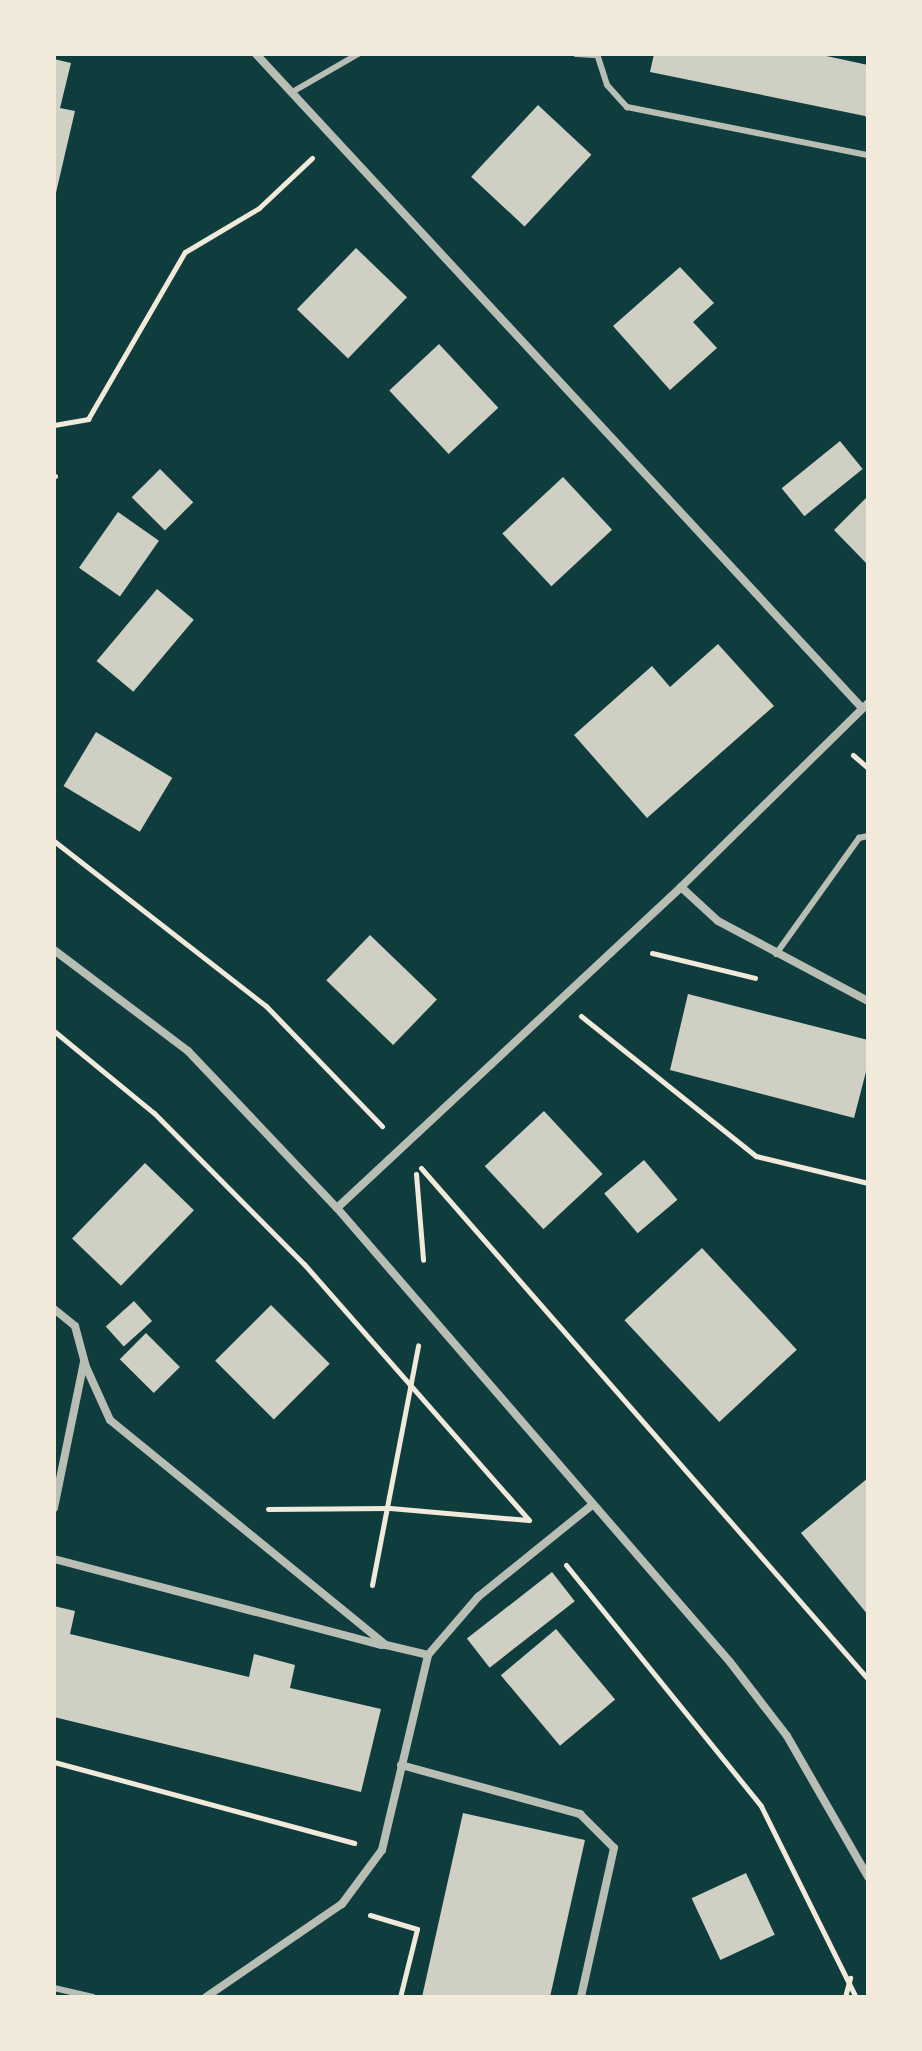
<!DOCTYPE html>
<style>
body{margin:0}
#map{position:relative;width:922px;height:2051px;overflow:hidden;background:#0f3d3e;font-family:"Open Sans",sans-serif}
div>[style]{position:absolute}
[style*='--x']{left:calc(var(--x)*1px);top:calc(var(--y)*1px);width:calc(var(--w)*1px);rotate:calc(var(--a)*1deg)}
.building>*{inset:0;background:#cfcfc3;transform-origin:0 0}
.path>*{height:5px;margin:-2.5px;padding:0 2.5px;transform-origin:2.5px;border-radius:2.5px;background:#f1e9da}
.service>*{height:6px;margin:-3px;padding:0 3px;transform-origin:3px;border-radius:3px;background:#b8beb3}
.minor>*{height:8px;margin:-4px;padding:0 4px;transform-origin:4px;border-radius:4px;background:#b8beb3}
span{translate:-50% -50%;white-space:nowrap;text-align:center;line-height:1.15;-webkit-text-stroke:7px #f1e9da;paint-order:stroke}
.frame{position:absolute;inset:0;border:56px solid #f1e9da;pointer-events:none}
</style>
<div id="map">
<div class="building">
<i style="clip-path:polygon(654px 54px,817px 54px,868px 65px,868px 121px,865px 116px,650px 72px)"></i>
<i style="clip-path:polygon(54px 59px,71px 63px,60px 108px,75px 111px,55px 197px)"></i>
<i style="left:538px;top:105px;width:73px;height:98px;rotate:43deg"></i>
<i style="left:356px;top:248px;width:71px;height:85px;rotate:44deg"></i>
<i style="clip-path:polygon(680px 267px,714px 303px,693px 322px,717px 348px,670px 390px,613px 326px)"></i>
<i style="left:439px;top:344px;width:87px;height:68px;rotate:47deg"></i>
<i style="left:840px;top:441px;width:36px;height:75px;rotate:51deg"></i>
<i style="left:160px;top:469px;width:47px;height:40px;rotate:45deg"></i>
<i style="left:563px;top:477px;width:72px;height:83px;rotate:47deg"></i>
<i style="clip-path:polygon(868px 496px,868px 565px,834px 530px)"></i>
<i style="left:118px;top:512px;width:50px;height:68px;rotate:35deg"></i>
<i style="left:157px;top:589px;width:48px;height:94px;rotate:40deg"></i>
<i style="clip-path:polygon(718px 644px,774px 706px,647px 818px,574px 735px,652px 666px,670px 687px)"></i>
<i style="left:96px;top:732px;width:89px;height:63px;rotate:31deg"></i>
<i style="left:370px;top:935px;width:93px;height:63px;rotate:44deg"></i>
<i style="clip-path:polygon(688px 994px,868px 1040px,868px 1064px,854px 1118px,670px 1070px)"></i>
<i style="left:544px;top:1111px;width:86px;height:81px;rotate:47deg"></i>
<i style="left:644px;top:1160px;width:52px;height:52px;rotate:50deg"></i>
<i style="left:145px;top:1163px;width:68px;height:105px;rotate:44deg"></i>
<i style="left:702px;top:1248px;width:139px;height:106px;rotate:47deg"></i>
<i style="left:134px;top:1301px;width:27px;height:38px;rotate:48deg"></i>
<i style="left:271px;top:1305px;width:83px;height:79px;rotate:45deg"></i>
<i style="left:146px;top:1333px;width:48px;height:37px;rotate:45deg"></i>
<i style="clip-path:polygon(868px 1478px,868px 1615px,801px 1533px)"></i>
<i style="left:552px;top:1572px;width:37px;height:108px;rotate:52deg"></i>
<i style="clip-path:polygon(54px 1606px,75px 1611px,70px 1634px,249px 1677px,254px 1654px,295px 1665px,290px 1688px,381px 1709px,361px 1792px,54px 1717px)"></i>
<i style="left:556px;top:1629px;width:92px;height:72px;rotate:50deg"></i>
<i style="clip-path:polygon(463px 1813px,585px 1840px,550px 1997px,422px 1997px)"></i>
<i style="left:746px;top:1873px;width:68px;height:60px;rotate:65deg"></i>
</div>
<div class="path">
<i style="--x:54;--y:425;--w:35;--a:-10"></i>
<i style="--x:88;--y:419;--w:193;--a:-59.9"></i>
<i style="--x:185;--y:252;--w:86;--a:-30.7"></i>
<i style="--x:259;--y:208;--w:73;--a:-43.3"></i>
<i style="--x:54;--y:476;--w:1;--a:0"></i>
<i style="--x:853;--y:755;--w:20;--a:41"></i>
<i style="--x:54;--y:841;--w:269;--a:37.9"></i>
<i style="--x:266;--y:1006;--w:167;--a:46"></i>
<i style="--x:652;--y:953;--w:106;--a:13.6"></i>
<i style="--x:581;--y:1016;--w:224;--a:38.7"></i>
<i style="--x:756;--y:1156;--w:115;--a:13.6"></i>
<i style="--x:54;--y:1031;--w:129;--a:39.4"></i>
<i style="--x:154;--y:1113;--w:213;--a:45.2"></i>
<i style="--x:304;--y:1264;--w:341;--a:48.7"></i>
<i style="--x:421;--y:1168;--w:679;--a:48.82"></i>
<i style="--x:416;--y:1174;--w:86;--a:85.3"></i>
<i style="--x:268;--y:1509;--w:122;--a:-0.5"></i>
<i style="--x:390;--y:1508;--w:139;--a:5"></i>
<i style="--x:566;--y:1565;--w:310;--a:51"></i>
<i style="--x:761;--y:1806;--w:213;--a:63.6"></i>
<i style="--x:372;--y:1585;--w:244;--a:-79.1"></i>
<i style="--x:54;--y:1762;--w:311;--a:15.1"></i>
<i style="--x:370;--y:1915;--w:49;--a:16.6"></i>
<i style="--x:417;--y:1929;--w:70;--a:104"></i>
<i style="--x:845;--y:1997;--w:20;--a:-75"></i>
</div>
<div class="service">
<i style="--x:576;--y:54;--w:22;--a:3"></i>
<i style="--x:598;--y:57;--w:29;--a:72"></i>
<i style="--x:607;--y:85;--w:30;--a:48"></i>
<i style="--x:627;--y:107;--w:246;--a:11.3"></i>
<i style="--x:294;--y:91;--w:74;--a:-30"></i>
<i style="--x:776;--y:954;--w:143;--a:-54.4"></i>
<i style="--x:859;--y:838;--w:9;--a:-13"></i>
<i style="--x:54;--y:1988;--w:40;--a:13"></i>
</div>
<div class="minor">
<i style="--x:256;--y:54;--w:892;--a:47.18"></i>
<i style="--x:681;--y:887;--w:50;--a:42.6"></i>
<i style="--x:718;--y:921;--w:170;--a:28.1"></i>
<i style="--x:54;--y:950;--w:168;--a:37"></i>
<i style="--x:188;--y:1051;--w:216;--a:46.5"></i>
<i style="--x:337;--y:1208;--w:600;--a:49.12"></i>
<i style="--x:730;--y:1662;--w:93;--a:52.4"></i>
<i style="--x:787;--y:1736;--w:163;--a:60.1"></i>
<i style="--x:337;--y:1208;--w:471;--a:-43"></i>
<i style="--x:681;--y:887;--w:262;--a:-44.5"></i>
<i style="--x:54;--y:1309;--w:27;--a:39"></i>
<i style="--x:75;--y:1326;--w:42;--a:75"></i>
<i style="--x:86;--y:1367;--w:58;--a:65.6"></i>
<i style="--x:110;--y:1420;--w:356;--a:39.2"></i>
<i style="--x:386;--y:1645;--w:43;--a:13.4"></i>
<i style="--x:54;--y:1508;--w:149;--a:-78.4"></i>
<i style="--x:54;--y:1559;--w:339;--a:14.7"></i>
<i style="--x:401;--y:1765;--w:186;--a:15.3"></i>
<i style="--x:580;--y:1814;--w:48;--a:45"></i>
<i style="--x:614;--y:1848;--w:153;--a:102.5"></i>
<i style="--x:206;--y:1997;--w:165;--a:-34.4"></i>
<i style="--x:342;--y:1904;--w:67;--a:-53.5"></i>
<i style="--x:382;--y:1850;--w:200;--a:-76.7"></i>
<i style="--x:428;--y:1655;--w:77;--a:-49.2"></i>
<i style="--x:478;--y:1597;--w:146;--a:-38.9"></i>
</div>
<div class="frame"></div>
</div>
